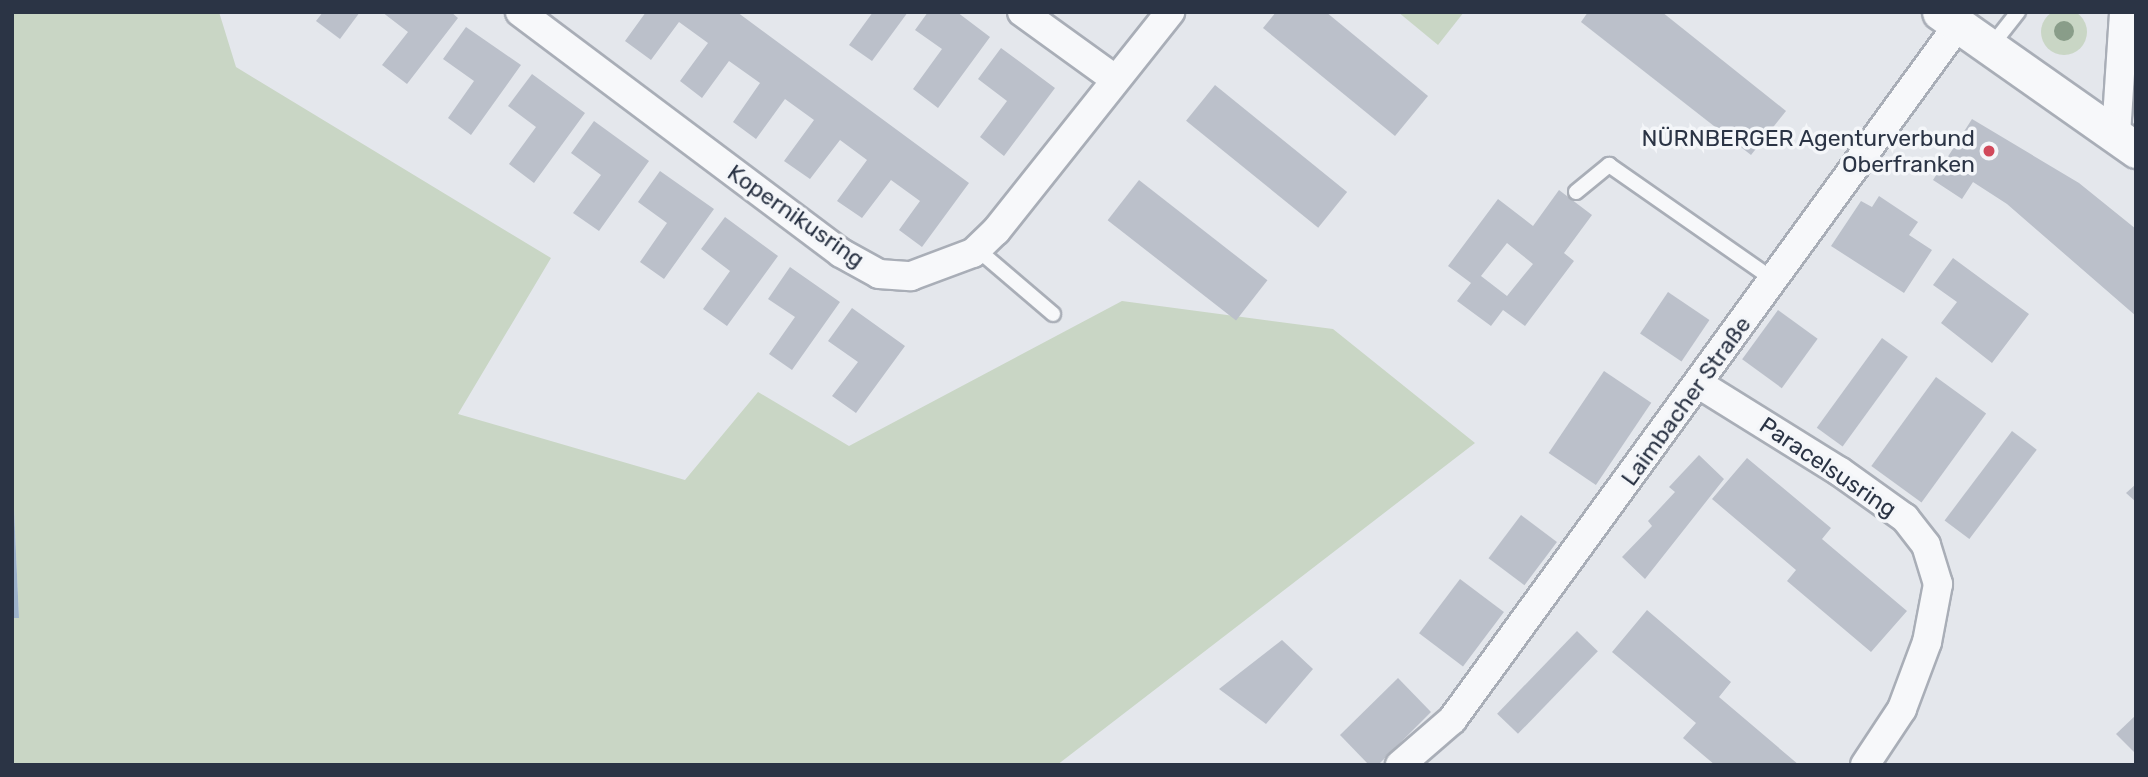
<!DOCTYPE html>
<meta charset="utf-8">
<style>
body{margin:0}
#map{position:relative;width:2148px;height:777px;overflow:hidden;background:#e4e7ec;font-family:Rubik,sans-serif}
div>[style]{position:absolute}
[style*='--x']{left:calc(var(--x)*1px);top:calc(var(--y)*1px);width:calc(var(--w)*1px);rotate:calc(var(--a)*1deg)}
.green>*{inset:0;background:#c9d6c5}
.round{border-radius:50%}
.water>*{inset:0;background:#9fb4cc}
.building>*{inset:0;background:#bbc0ca;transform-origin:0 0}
.roads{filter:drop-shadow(2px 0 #a9aeb7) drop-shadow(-2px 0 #a9aeb7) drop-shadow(0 2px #a9aeb7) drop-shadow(0 -2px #a9aeb7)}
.service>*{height:14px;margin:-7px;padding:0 7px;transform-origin:7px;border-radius:7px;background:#f7f8fa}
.minor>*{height:28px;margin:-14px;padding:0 14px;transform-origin:14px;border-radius:14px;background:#f7f8fa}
.tertiary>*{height:35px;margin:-17.5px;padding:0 17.5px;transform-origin:17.5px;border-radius:17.5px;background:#f7f8fa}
.trees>*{width:20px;height:20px;margin:-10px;border-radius:50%;background:#899d89}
.dots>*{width:19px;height:19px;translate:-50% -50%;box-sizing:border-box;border:4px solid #f4f6f9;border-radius:50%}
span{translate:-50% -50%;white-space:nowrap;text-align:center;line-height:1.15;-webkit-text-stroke:7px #f4f6f9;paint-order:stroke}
.poi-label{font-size:23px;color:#2b3445}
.right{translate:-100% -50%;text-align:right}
.street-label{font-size:23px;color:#2b3445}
.frame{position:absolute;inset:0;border:14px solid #2b3445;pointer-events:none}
</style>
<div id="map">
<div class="green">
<i class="round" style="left:2041px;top:9px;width:46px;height:46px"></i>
<i style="clip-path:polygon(12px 12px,219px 12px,236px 67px,551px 258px,458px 414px,685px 480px,758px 392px,849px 446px,1122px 301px,1333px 329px,1475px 443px,1057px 765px,12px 765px,12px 618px,19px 618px,12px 466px)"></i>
<i style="clip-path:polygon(1398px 12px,1464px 12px,1438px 45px)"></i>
</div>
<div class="water">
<i style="clip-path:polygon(12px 466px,19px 618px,12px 618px)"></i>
</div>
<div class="building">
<i style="clip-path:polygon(323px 12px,360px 12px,340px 39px,316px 21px)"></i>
<i style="clip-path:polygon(382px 12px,451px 12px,458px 18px,407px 84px,382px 65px,408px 32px)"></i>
<i style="clip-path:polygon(646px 12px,737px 12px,969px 183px,922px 247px,899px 230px,920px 201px,891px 180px,862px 218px,837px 201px,867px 160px,840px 140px,810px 179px,784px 161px,814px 120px,785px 99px,756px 139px,733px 122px,760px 83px,729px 61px,702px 98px,680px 81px,708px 43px,679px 22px,651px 60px,625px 41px)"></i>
<i style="clip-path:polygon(873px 12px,908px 12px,872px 61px,849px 45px)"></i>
<i style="clip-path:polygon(928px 12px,957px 12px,990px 37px,938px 108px,913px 89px,942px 49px,915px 30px)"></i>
<i style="clip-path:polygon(1276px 12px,1326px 12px,1428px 96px,1395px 136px,1263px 28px)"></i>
<i style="clip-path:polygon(1588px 12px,1662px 12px,1786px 111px,1751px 155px,1581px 22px)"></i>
<i style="clip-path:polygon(466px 27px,521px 65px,471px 135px,448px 118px,474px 81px,443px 59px)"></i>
<i style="clip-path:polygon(1001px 48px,1055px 88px,1004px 156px,980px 137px,1007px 101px,978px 79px)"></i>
<i style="clip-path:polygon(532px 74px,585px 113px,534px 183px,509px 164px,536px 127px,508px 106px)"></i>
<i style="left:1215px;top:85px;width:170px;height:46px;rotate:39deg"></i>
<i style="clip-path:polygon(1972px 119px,2079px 183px,2136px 229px,2136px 316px,2007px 204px,1973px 182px,1962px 199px,1933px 180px)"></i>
<i style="clip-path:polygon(594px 121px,649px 161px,599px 231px,573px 213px,601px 175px,571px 153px)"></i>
<i style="clip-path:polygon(660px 171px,714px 209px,664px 279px,640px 262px,667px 223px,638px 202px)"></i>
<i style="left:1139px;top:180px;width:163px;height:51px;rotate:38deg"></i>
<i style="clip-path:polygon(evenodd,1559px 190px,1592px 215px,1564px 253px,1574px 261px,1525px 326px,1503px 310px,1491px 326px,1457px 301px,1471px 283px,1448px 266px,1498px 199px,1533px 226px,1559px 190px,1507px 243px,1533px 264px,1507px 296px,1481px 276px,1507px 243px)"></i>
<i style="clip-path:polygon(1879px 196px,1918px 222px,1909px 235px,1932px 250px,1904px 293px,1831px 246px,1861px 201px,1872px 207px)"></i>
<i style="clip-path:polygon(725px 217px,778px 256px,727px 326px,703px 309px,730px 271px,701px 249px)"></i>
<i style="clip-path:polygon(1953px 258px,2029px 314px,1992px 363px,1941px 323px,1957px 302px,1933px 285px)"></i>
<i style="clip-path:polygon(790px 267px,840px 302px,792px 370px,769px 354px,795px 317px,768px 299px)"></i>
<i style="left:1668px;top:292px;width:50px;height:50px;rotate:34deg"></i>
<i style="clip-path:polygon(852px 308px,905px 346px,856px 413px,832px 396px,858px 362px,828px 341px)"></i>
<i style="left:1778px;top:310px;width:49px;height:61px;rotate:36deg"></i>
<i style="left:1882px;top:338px;width:32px;height:111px;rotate:36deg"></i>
<i style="left:1604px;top:371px;width:57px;height:99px;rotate:34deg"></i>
<i style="left:1936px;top:377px;width:62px;height:110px;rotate:36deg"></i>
<i style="left:2012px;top:431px;width:31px;height:112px;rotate:37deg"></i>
<i style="clip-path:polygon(1699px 455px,1724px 479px,1645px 579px,1622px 557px,1652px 526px,1648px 521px,1675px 492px,1669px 487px)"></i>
<i style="clip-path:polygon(1747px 458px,1831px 528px,1822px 539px,1907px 611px,1871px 652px,1787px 581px,1796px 570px,1712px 499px)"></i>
<i style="clip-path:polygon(2136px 484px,2136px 502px,2126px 493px)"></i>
<i style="left:1521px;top:515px;width:45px;height:54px;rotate:37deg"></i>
<i style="left:1460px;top:579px;width:55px;height:68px;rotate:37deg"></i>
<i style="clip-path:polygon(1647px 610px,1731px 682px,1719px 697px,1799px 765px,1715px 765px,1683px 738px,1696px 723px,1612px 652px)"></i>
<i style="left:1577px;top:631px;width:29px;height:115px;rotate:44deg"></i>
<i style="clip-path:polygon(1282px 640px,1313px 669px,1266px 724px,1219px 689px)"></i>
<i style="clip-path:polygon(1398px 678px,1431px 712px,1378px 765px,1369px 765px,1340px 735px)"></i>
<i style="clip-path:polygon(2136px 715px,2136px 754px,2116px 734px)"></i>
</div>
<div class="roads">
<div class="service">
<i style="--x:1992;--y:45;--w:42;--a:-51.8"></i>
<i style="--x:1576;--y:192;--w:43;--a:-39.3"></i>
<i style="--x:1609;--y:165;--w:201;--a:34.9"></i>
<i style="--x:977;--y:249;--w:100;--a:40.5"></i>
</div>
<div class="minor">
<i style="--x:520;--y:12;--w:401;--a:36.9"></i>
<i style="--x:841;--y:253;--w:43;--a:28.9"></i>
<i style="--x:879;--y:274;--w:32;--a:4"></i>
<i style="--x:911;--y:276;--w:66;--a:-20.4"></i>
<i style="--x:973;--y:253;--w:32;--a:-44"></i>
<i style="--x:996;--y:231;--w:280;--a:-51.5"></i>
<i style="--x:1022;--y:12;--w:115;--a:35.8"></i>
<i style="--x:2116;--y:134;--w:122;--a:-86.2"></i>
<i style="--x:1699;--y:384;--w:165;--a:31.9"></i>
<i style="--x:1839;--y:471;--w:81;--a:35.5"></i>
<i style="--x:1905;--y:518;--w:34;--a:52"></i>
<i style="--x:1926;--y:545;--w:41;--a:72.9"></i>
<i style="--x:1938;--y:584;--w:59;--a:100.7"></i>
<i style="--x:1927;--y:642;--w:72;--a:110.5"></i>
<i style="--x:1902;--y:709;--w:67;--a:123.5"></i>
<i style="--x:1400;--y:765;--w:69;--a:-40.9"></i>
<i style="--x:1452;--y:720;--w:860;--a:-53.94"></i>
</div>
<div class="tertiary">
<i style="--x:1940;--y:12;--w:240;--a:35.1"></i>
</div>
</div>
<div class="trees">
<i style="left:2064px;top:31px"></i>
</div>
<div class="dots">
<i style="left:1989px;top:151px;background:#d1495b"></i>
</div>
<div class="poi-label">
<span class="right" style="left:1975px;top:151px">NÜRNBERGER Agenturverbund<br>Oberfranken</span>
</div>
<div class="street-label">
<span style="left:796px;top:216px;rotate:35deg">Kopernikusring</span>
<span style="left:1686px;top:401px;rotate:-54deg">Laimbacher Straße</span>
<span style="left:1828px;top:467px;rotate:34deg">Paracelsusring</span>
</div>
<div class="frame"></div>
</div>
